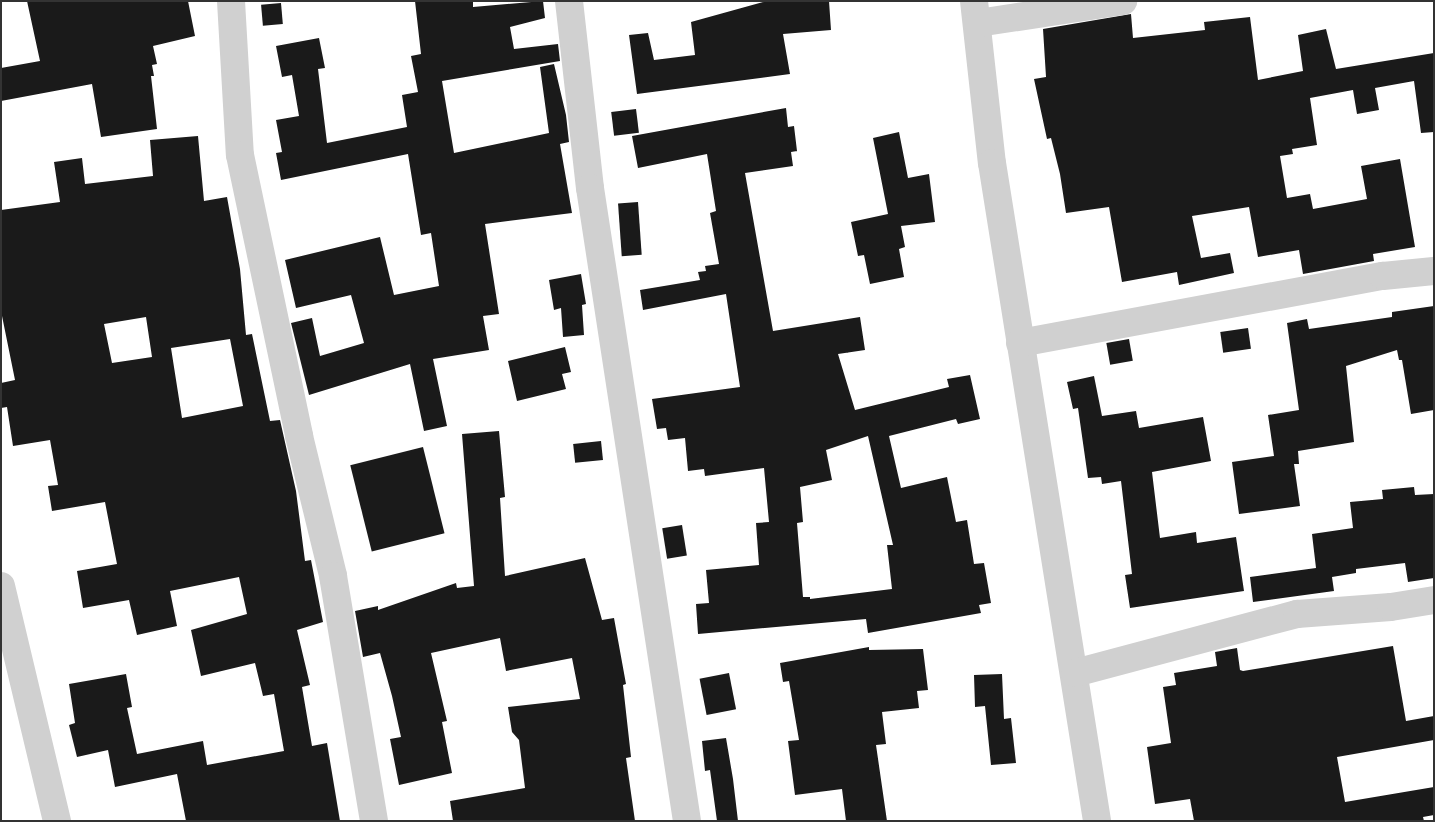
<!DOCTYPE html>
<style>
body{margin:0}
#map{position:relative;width:1435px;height:822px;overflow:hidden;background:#fff;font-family:Overpass,sans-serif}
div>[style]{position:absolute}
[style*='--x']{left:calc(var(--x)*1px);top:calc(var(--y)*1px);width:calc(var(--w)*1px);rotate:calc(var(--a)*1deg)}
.building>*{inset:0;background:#1a1a1a;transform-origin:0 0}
.minor>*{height:28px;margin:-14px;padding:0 14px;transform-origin:14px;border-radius:14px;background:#d0d0d0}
span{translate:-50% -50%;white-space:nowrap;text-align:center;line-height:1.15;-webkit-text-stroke:5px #fff;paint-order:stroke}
.frame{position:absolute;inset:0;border:2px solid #333;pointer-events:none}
</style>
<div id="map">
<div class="building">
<i style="clip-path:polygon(27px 1px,188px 1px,195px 36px,153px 46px,157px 64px,152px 65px,154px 76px,151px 76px,157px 129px,101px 137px,92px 84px,1px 101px,1px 68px,40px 61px)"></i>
<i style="clip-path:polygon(415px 1px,473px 1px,473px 7px,543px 1px,545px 18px,510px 27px,514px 49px,558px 44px,560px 61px,442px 81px,454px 153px,549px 133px,540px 67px,554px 64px,566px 115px,569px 142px,560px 144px,572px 213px,485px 224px,499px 314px,483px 316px,489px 350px,433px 359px,447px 426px,424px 431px,410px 364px,309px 395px,291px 323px,312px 318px,320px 356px,364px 343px,351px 295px,296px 308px,285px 260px,380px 237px,394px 295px,439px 286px,431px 233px,421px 235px,408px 154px,281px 180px,276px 153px,282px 152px,276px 120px,299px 116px,292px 75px,282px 77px,276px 46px,319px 38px,325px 68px,318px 69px,327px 143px,407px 127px,402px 95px,418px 92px,411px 56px,421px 54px)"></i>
<i style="clip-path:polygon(767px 1px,829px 1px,831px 30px,783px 34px,790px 74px,637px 94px,629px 35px,648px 33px,654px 60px,695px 55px,691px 22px)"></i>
<i style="left:281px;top:3px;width:21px;height:20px;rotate:85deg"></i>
<i style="clip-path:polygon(1131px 14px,1133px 38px,1205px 30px,1204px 22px,1250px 17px,1258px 80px,1303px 71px,1298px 35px,1326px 29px,1336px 69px,1434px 53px,1434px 132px,1421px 133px,1414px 81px,1375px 88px,1379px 110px,1357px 114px,1353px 90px,1310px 98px,1317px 145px,1292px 149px,1293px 154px,1280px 156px,1287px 198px,1310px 194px,1313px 209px,1367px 199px,1361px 166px,1400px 159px,1415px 247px,1373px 254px,1374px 261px,1303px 274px,1299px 250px,1258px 257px,1249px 207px,1192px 216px,1201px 258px,1230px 253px,1234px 273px,1179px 285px,1177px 272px,1122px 282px,1109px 207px,1066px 213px,1060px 174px,1051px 138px,1047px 139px,1034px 79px,1046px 77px,1043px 29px)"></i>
<i style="clip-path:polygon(evenodd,786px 108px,788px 127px,794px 126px,797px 151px,791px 152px,793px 166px,745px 173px,773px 331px,860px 317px,865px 350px,838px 354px,855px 410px,949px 387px,947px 379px,970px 375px,980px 419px,958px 424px,956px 419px,889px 436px,901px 488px,947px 477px,956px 522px,967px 520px,974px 564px,984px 563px,991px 603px,979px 605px,981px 613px,868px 633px,866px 619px,698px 634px,696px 604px,709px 603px,706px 570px,759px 565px,756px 523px,769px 522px,764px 468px,705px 476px,704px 469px,688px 471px,685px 438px,668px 440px,666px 428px,657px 429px,652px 399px,740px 387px,726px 294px,643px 310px,640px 290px,700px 280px,698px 272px,706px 271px,705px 266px,719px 264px,710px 213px,716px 211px,707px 154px,638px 168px,632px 136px,786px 108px,868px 436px,893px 545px,887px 545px,892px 589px,810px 599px,810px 597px,803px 597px,797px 523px,803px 522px,800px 487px,832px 480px,826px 450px,868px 436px)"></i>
<i style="left:636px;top:109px;width:24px;height:25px;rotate:83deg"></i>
<i style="clip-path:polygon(899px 132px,908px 178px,929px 174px,935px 222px,901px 226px,905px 247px,899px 249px,904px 277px,870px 284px,864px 255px,858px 256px,851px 222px,888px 214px,873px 138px)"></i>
<i style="clip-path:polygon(evenodd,198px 136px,204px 201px,227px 197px,240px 269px,246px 335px,252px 334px,270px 421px,280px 420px,296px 491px,305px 561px,311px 560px,323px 622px,297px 630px,310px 685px,302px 687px,312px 746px,327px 743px,340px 821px,186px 821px,177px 774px,115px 787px,108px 750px,77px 757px,69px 725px,75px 723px,69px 684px,126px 674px,132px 707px,127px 708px,137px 754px,203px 741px,207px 765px,284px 751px,274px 694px,263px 696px,255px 663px,201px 676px,191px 630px,247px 614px,239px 577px,170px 591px,177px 626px,137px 635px,129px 600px,83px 608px,77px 571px,117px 564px,105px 502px,52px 511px,48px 486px,58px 485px,50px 440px,13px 446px,7px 407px,1px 408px,1px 383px,15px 380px,1px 311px,1px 210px,60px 202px,54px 162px,82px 158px,85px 184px,153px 176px,150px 140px,198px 136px,146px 317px,152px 357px,112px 363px,104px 324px,146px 317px,198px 136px,230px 339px,243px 406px,182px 418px,171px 348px,230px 339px)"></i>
<i style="left:638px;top:202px;width:53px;height:20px;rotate:86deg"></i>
<i style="clip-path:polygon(581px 274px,586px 304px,582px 305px,584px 335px,563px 337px,561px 308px,554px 310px,549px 280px)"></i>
<i style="clip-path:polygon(1434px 306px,1434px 410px,1411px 414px,1402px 360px,1399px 360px,1397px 350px,1346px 366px,1354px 442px,1298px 451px,1299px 464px,1294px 464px,1300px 506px,1239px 514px,1232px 462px,1274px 456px,1268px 415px,1299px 410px,1287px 323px,1307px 319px,1309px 329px,1392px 317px,1392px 312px)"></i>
<i style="left:1248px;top:328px;width:21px;height:28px;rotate:82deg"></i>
<i style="left:1129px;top:339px;width:22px;height:23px;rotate:80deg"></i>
<i style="clip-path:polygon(565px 347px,571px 372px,562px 374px,566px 389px,517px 401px,508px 361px)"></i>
<i style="clip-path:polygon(1094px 376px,1102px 416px,1136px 411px,1139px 428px,1203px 417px,1211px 461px,1152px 472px,1160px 538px,1196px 532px,1197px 543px,1236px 537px,1244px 591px,1130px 608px,1125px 575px,1132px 574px,1121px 481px,1102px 484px,1101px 477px,1088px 478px,1078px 408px,1073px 409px,1067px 382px)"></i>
<i style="clip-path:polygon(499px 431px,505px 497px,500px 498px,505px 576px,585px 558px,602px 620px,614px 618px,626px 684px,623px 685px,631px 757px,626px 758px,635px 821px,453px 821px,450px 801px,525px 788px,519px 740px,512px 732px,508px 707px,580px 699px,572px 658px,506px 671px,500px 638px,431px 653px,447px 721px,442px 722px,452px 773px,399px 785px,390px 739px,401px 737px,392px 696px,380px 653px,363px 657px,355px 611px,378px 606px,378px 610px,456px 583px,457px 588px,474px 586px,462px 434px)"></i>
<i style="left:601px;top:441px;width:19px;height:28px;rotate:84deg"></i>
<i style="left:423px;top:447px;width:89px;height:75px;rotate:76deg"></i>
<i style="clip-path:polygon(1414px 487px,1415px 495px,1434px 494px,1434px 578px,1408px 582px,1405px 563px,1356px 569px,1356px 573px,1332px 577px,1334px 591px,1253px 602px,1250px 577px,1316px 568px,1312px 534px,1353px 528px,1350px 502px,1383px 499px,1382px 490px)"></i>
<i style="left:682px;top:525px;width:31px;height:20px;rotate:81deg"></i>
<i style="clip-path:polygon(1393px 646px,1406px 721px,1434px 716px,1434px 740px,1337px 757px,1345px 802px,1434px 787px,1434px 815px,1423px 817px,1424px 821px,1194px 821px,1190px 799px,1155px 804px,1147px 747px,1171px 743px,1163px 687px,1176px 685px,1174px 673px,1217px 666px,1215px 652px,1237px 648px,1240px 670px,1243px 671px)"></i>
<i style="clip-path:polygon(869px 647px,869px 650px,923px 649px,928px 690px,917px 691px,919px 708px,882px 712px,886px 744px,876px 745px,887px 821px,846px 821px,842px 789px,795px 795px,788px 741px,799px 740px,789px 681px,783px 682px,780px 663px)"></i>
<i style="left:729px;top:673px;width:37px;height:30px;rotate:79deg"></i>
<i style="clip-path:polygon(1002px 674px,1004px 719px,1011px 718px,1016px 763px,991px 765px,985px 706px,975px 707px,974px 675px)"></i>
<i style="clip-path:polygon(726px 738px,733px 779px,738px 821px,717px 821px,710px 770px,705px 771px,702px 741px)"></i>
</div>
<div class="minor">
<i style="--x:231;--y:1;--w:154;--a:86.7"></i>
<i style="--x:240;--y:155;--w:287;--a:78.1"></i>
<i style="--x:299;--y:436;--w:144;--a:76.3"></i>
<i style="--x:333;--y:576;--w:248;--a:80.5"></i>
<i style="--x:569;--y:1;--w:188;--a:83.6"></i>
<i style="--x:590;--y:188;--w:640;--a:81.29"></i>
<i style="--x:974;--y:1;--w:163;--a:83.7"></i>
<i style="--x:992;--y:163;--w:666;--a:80.93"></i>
<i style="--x:978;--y:23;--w:147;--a:-8.6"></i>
<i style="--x:1020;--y:343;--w:369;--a:-10.5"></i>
<i style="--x:1383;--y:276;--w:51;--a:-5.6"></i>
<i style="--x:1;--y:586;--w:242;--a:76.6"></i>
<i style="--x:1075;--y:673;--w:230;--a:-14.9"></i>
<i style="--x:1297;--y:614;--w:94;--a:-4.3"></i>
<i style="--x:1391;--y:607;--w:44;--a:-9.2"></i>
</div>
<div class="frame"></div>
</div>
